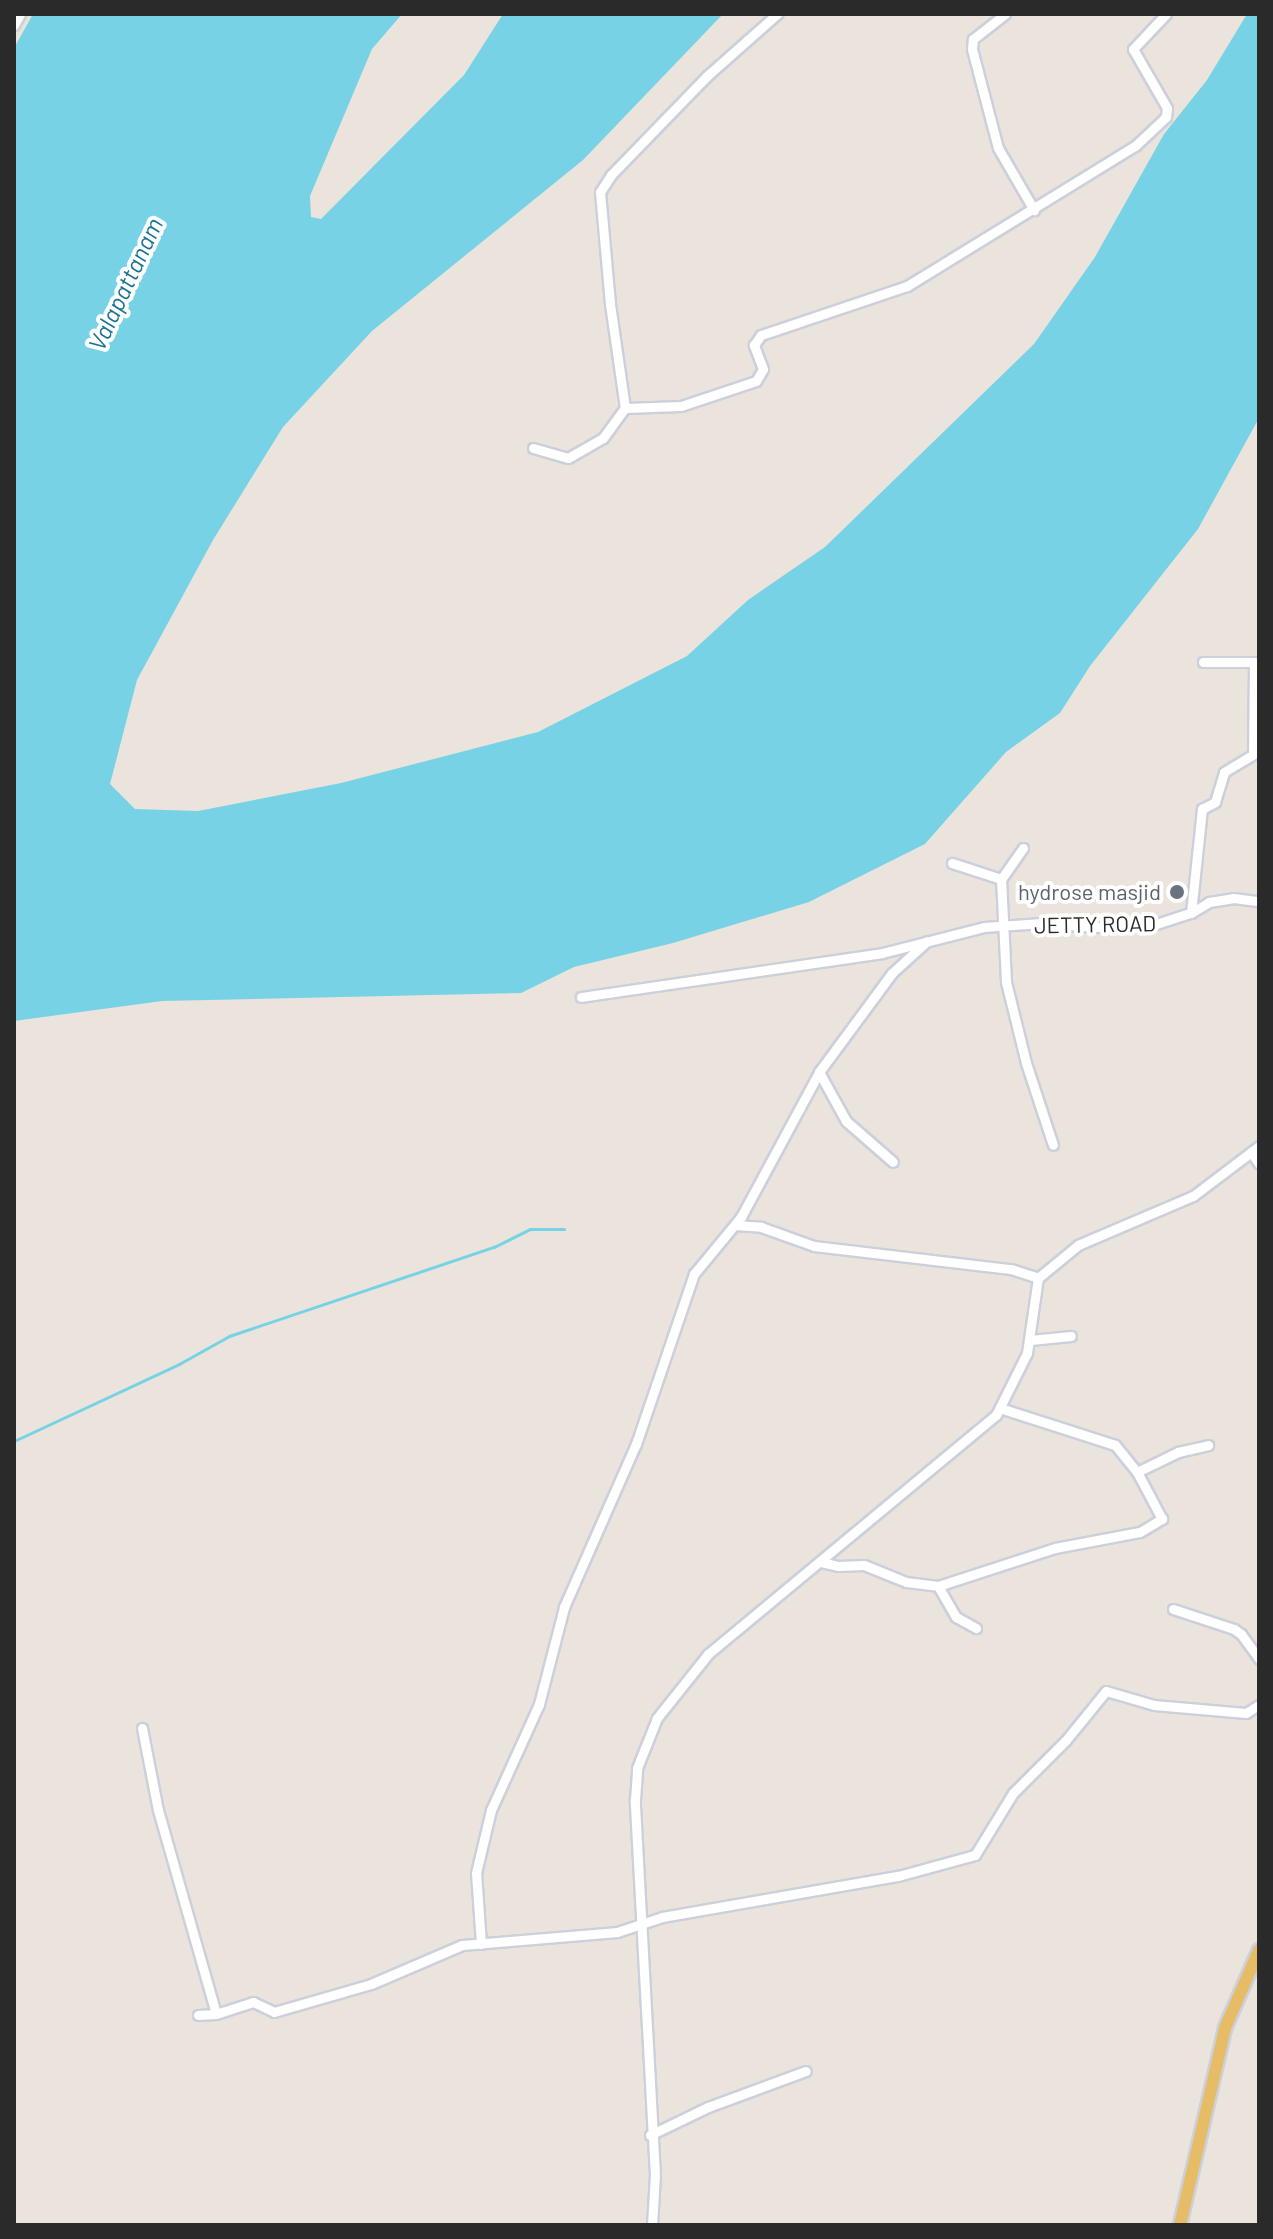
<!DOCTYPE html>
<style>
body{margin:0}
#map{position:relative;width:1273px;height:2239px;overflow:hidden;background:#ebe4dd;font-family:Barlow,sans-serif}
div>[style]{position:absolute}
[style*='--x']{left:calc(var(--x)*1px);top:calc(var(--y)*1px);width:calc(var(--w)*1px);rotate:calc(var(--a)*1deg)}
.water>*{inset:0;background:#78d2e5}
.stream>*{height:3px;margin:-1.5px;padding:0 1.5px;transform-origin:1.5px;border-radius:1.5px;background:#78d2e5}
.roads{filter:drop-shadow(2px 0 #cbd0db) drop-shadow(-2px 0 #cbd0db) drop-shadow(0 2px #cbd0db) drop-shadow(0 -2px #cbd0db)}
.minor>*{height:9px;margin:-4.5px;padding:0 4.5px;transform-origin:4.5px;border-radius:4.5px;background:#fff}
.major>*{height:12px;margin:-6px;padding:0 6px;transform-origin:6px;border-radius:6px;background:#e6bc67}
.dots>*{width:22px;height:22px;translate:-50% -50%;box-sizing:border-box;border:4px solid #fff;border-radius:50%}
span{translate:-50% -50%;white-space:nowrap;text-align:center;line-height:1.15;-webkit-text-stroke:8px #fff;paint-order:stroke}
.worship-label{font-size:22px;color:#5b616d}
.right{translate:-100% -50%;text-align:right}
.street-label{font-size:22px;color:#2a2a2a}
.water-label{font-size:24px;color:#177291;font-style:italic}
.frame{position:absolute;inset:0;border:16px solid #2a2a2a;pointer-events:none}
</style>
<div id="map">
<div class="water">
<i style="clip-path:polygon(33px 14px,402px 14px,372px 49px,310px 196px,311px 217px,321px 219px,464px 75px,503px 14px,723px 14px,583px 160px,372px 331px,283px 427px,213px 540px,137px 680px,110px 784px,135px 809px,198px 811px,341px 783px,538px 732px,687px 656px,748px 600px,825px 547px,1034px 344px,1095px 257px,1164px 134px,1207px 80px,1247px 14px,1259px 14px,1259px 418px,1198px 529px,1090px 666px,1060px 713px,1006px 752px,925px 844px,809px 902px,673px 943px,574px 967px,521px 993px,162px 1001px,14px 1021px,14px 48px)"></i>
</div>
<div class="stream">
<i style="--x:14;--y:1441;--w:182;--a:-25"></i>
<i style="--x:179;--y:1364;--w:57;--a:-29.2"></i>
<i style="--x:229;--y:1336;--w:280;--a:-18.6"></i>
<i style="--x:494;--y:1247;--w:40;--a:-26.6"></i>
<i style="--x:530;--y:1229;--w:34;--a:0"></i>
</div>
<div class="roads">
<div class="minor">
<i style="--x:1005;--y:14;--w:41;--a:142"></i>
<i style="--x:973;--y:39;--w:10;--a:96"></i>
<i style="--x:972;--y:49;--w:102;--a:75.3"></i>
<i style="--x:998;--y:148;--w:72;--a:59.9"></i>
<i style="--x:14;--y:25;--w:13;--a:-61"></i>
<i style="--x:625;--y:408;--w:56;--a:-2"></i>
<i style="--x:681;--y:406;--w:79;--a:-18.4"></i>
<i style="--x:756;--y:381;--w:14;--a:-60"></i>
<i style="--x:763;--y:369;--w:26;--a:-111"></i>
<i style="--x:754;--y:345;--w:12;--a:-55"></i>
<i style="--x:761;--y:335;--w:154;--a:-18.6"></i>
<i style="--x:907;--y:286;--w:268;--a:-31.6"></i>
<i style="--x:1135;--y:146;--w:42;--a:-43.1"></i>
<i style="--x:1166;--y:117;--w:9;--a:-84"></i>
<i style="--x:1167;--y:108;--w:68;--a:-120"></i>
<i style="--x:1133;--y:49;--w:48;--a:-46.7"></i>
<i style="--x:533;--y:448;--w:36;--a:16"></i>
<i style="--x:568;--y:458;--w:40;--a:-29.7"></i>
<i style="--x:603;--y:438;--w:37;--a:-54"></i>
<i style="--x:625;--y:408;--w:105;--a:-98.2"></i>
<i style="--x:610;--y:304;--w:112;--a:-95.1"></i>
<i style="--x:600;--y:192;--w:20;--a:-57"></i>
<i style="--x:611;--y:175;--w:138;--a:-45.9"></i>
<i style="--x:707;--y:76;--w:94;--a:-41.5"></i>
<i style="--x:1203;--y:662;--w:51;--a:0"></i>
<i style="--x:1254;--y:662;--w:92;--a:90.6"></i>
<i style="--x:1023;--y:848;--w:38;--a:125"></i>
<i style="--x:1001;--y:879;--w:103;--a:87.2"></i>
<i style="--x:1006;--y:982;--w:83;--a:76.1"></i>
<i style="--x:1026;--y:1063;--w:86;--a:71.8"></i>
<i style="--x:952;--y:863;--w:52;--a:18.1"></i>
<i style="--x:1191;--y:913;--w:105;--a:-84"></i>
<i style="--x:1202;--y:809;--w:15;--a:-28"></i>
<i style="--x:1215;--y:802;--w:31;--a:-73"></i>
<i style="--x:1224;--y:772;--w:41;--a:-31"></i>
<i style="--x:581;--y:997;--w:304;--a:-8.3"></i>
<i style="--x:882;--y:953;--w:105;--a:-14.3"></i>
<i style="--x:984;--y:927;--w:58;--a:-3.9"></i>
<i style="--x:1042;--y:923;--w:53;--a:4.3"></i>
<i style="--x:1095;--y:927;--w:58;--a:-2"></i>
<i style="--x:1153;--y:925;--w:40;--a:-18"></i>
<i style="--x:1191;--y:913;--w:21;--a:-31"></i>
<i style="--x:1209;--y:902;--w:24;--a:-9"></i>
<i style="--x:1233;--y:898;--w:26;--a:7"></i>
<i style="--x:819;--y:1072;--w:56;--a:61.1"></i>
<i style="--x:846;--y:1121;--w:62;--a:41.1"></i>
<i style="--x:1251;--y:1152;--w:14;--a:56"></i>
<i style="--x:735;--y:1225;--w:26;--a:4"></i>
<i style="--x:761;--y:1227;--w:56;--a:19.7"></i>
<i style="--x:814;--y:1246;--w:198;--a:6.7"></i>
<i style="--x:1011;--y:1269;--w:28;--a:18"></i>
<i style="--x:1030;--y:1340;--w:41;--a:-5.6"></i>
<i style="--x:1137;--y:1472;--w:46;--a:-26"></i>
<i style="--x:1178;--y:1452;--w:31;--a:-13"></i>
<i style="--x:821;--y:1562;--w:17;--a:13"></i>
<i style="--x:838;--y:1566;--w:26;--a:-2"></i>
<i style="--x:864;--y:1565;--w:45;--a:22"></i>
<i style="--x:906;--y:1582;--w:32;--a:7"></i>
<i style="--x:938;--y:1586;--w:123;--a:-18"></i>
<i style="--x:1055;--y:1548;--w:86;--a:-10.7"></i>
<i style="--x:1140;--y:1532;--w:26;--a:-31"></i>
<i style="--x:1162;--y:1519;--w:53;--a:-118"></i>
<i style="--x:1137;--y:1472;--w:35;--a:-129"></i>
<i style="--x:1115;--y:1445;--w:121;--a:-162.2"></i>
<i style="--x:938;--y:1586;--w:36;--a:60"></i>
<i style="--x:956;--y:1617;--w:23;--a:29"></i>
<i style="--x:1173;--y:1609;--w:64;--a:18.2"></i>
<i style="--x:1234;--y:1629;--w:9;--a:36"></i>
<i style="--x:1241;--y:1634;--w:31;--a:54"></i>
<i style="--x:142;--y:1728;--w:84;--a:79"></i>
<i style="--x:158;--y:1810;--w:212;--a:74.1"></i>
<i style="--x:481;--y:1944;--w:71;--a:-94"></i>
<i style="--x:476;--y:1873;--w:65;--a:-76.6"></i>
<i style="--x:491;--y:1810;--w:116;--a:-65.6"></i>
<i style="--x:539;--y:1704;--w:100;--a:-75.5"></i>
<i style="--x:564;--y:1607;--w:178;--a:-66.2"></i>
<i style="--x:636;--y:1444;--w:180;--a:-71.2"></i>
<i style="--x:694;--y:1274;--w:74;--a:-50.5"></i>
<i style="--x:741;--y:1217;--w:165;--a:-61.7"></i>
<i style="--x:819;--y:1072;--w:123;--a:-53.6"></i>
<i style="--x:892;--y:973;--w:47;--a:-42.4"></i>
<i style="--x:198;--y:2015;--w:18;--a:-3"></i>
<i style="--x:216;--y:2014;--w:39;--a:-18"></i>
<i style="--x:253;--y:2002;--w:23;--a:25"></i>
<i style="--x:274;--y:2012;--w:101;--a:-16.1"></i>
<i style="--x:371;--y:1984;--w:99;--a:-23.2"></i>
<i style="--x:462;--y:1945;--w:156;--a:-4.8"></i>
<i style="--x:617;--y:1932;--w:47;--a:-18.4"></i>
<i style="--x:662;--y:1917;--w:240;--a:-9.9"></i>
<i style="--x:898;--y:1876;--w:80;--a:-15.3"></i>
<i style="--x:975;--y:1855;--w:73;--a:-58.5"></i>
<i style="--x:1013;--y:1793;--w:75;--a:-45"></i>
<i style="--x:1066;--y:1740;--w:63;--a:-50.8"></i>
<i style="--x:1106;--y:1691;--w:50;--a:16.3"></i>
<i style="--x:1154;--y:1705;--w:92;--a:5"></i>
<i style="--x:1246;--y:1713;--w:15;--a:-32"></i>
<i style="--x:650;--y:2135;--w:64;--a:-25.8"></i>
<i style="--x:708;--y:2107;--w:104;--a:-20.2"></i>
<i style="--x:652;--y:2225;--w:50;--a:-86.6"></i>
<i style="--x:655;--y:2175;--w:376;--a:-93.1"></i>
<i style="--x:635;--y:1800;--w:32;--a:-86"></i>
<i style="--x:637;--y:1768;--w:54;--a:-68.2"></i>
<i style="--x:657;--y:1718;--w:82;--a:-51.4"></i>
<i style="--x:708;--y:1654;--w:374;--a:-39.7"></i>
<i style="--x:996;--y:1415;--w:69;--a:-63.4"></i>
<i style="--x:1027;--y:1353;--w:76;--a:-81.7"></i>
<i style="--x:1038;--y:1278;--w:52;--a:-39.5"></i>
<i style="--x:1078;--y:1245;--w:125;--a:-23.1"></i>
<i style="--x:1193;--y:1196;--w:83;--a:-37.1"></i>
</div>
<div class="major">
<i style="--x:1180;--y:2225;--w:202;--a:-77.1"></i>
<i style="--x:1225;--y:2028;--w:85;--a:-66.4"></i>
</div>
</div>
<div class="dots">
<i style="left:1177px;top:892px;background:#6b7280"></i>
</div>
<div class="worship-label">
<span class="right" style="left:1161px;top:892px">hydrose masjid</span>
</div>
<div class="street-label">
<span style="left:1095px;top:924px;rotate:-1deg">JETTY ROAD</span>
</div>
<div class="water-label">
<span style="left:125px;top:284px;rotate:-65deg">Valapattanam</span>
</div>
<div class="frame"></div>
</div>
